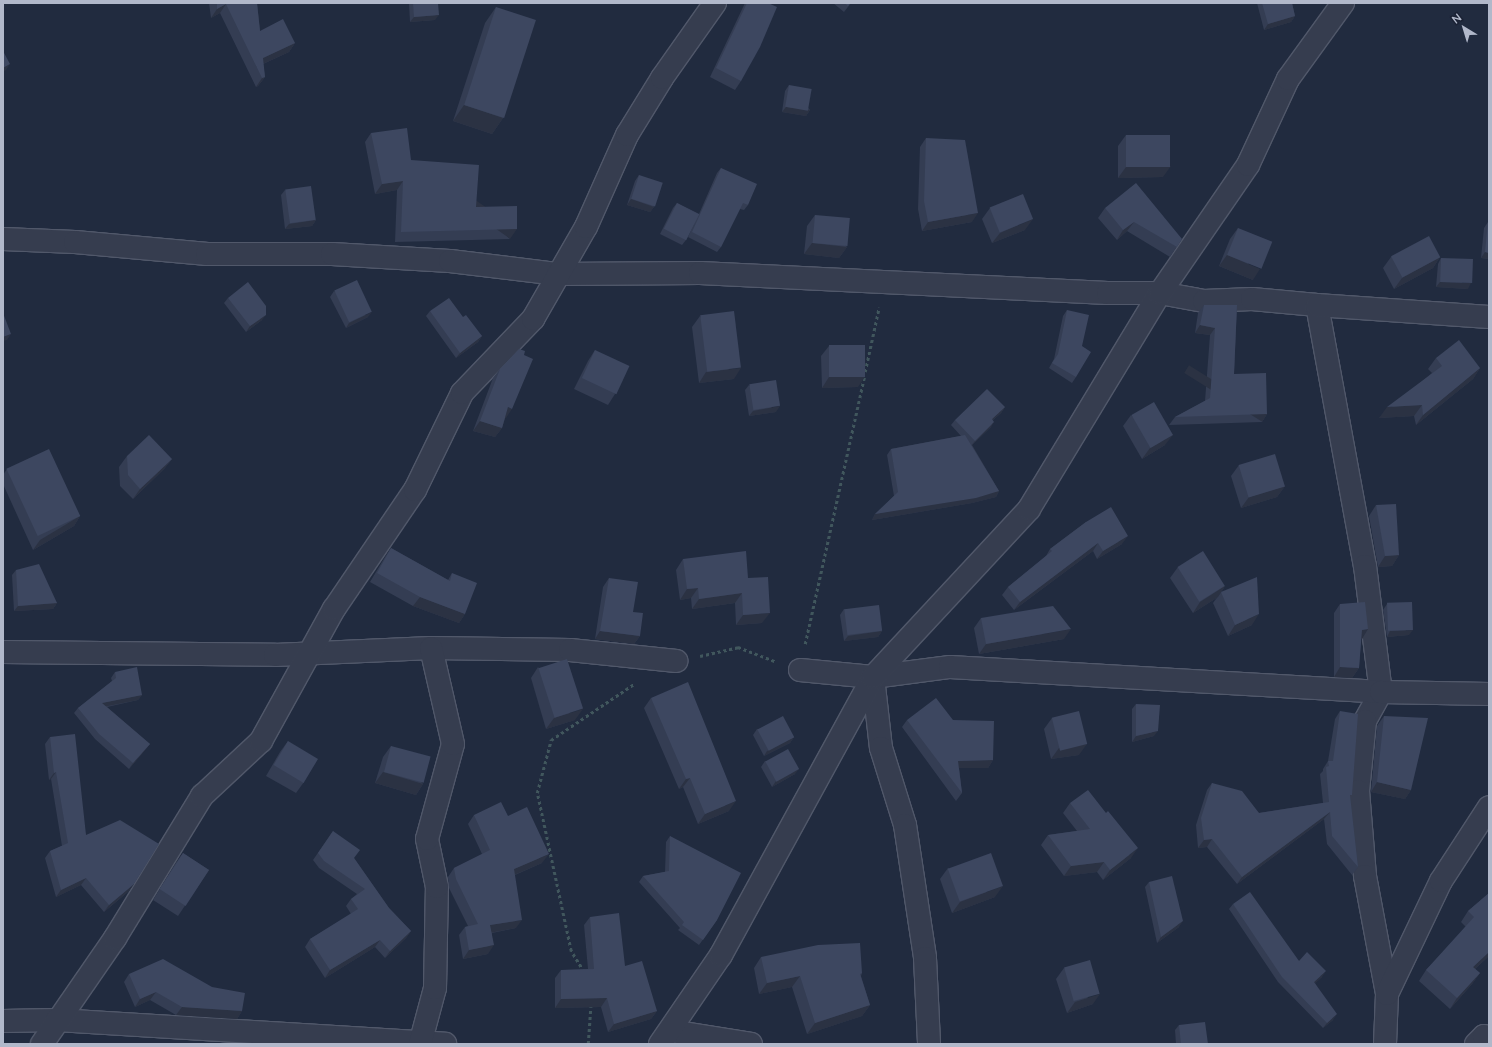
<!DOCTYPE html>
<style>
body{margin:0}
#map{position:relative;width:1492px;height:1047px;overflow:hidden;background:#212b3f;font-family:Lato,sans-serif}
div>[style]{position:absolute}
[style*='--x']{left:calc(var(--x)*1px);top:calc(var(--y)*1px);width:calc(var(--w)*1px);rotate:calc(var(--a)*1deg)}
.path>*{height:2.5px;margin-top:-1.25px;transform-origin:0;background:repeating-linear-gradient(90deg,#41575d 0 3px,transparent 0 6px)}
.roads{filter:drop-shadow(1px 0 #51586a) drop-shadow(-1px 0 #51586a) drop-shadow(0 1px #51586a) drop-shadow(0 -1px #51586a)}
.minor>*{height:22px;margin:-11px;padding:0 11px;transform-origin:11px;border-radius:11px;background:#363d4f}
.wall>*{inset:0;background:#343d53}
.shaded-wall>*{inset:0;background:#2b3243;transform-origin:0 0}
.building>*{inset:0;background:#3d4760;transform-origin:0 0}
span{translate:-50% -50%;white-space:nowrap;text-align:center;line-height:1.15;-webkit-text-stroke:3.5px #1b2234;paint-order:stroke}
.frame{position:absolute;inset:0;border:4px solid #b1b8ca;pointer-events:none}
.north{position:absolute;left:1444px;top:8px;width:40px;height:40px;-webkit-text-stroke:3px #1b2234;paint-order:stroke;rotate:322deg;font-size:11px;font-weight:700;line-height:16px;text-align:center;color:#b1b8ca}
.north::after{content:'';display:block;margin:auto;width:14px;height:18px;background:#b1b8ca;clip-path:polygon(50% 0,100% 100%,50% 72%,0 100%)}
</style>
<div id="map">
<div class="path">
<i style="--x:865;--y:372;--w:66;--a:-77.8"></i>
<i style="--x:805;--y:644;--w:273;--a:-77.5"></i>
<i style="--x:700;--y:656;--w:39;--a:-13"></i>
<i style="--x:738;--y:647;--w:40;--a:21"></i>
<i style="--x:584;--y:972;--w:25;--a:-122"></i>
<i style="--x:571;--y:951;--w:162;--a:-102.1"></i>
<i style="--x:537;--y:793;--w:55;--a:-75.2"></i>
<i style="--x:551;--y:740;--w:100;--a:-34"></i>
<i style="--x:588;--y:1044;--w:39;--a:-86"></i>
</div>
<div class="roads">
<div class="minor">
<i style="--x:3;--y:239;--w:72;--a:2.4"></i>
<i style="--x:75;--y:242;--w:133;--a:5.2"></i>
<i style="--x:207;--y:254;--w:125;--a:0"></i>
<i style="--x:332;--y:254;--w:118;--a:3.4"></i>
<i style="--x:450;--y:261;--w:109;--a:6.9"></i>
<i style="--x:558;--y:274;--w:142;--a:-0.4"></i>
<i style="--x:700;--y:273;--w:408;--a:2.8"></i>
<i style="--x:1108;--y:293;--w:52;--a:0"></i>
<i style="--x:1160;--y:293;--w:45;--a:10.3"></i>
<i style="--x:1204;--y:301;--w:48;--a:-2.4"></i>
<i style="--x:1252;--y:299;--w:65;--a:5.3"></i>
<i style="--x:1317;--y:305;--w:265;--a:79.6"></i>
<i style="--x:1365;--y:566;--w:127;--a:82.8"></i>
<i style="--x:1381;--y:692;--w:33;--a:119"></i>
<i style="--x:1365;--y:721;--w:70;--a:95.7"></i>
<i style="--x:1358;--y:791;--w:85;--a:85.3"></i>
<i style="--x:1365;--y:876;--w:120;--a:79.4"></i>
<i style="--x:1387;--y:994;--w:50;--a:92.3"></i>
<i style="--x:1317;--y:305;--w:172;--a:4"></i>
<i style="--x:3;--y:652;--w:272;--a:0.6"></i>
<i style="--x:275;--y:655;--w:156;--a:-2.6"></i>
<i style="--x:431;--y:648;--w:139;--a:0.8"></i>
<i style="--x:570;--y:650;--w:107;--a:5.9"></i>
<i style="--x:800;--y:670;--w:73;--a:5.5"></i>
<i style="--x:873;--y:677;--w:71;--a:83.6"></i>
<i style="--x:881;--y:748;--w:81;--a:72.7"></i>
<i style="--x:905;--y:825;--w:134;--a:81.4"></i>
<i style="--x:925;--y:958;--w:86;--a:87.3"></i>
<i style="--x:873;--y:677;--w:78;--a:-7.4"></i>
<i style="--x:950;--y:667;--w:432;--a:3.3"></i>
<i style="--x:1381;--y:692;--w:108;--a:1.1"></i>
<i style="--x:1387;--y:994;--w:125;--a:-64.5"></i>
<i style="--x:1441;--y:881;--w:88;--a:-57"></i>
<i style="--x:3;--y:1021;--w:54;--a:-1.1"></i>
<i style="--x:57;--y:1020;--w:389;--a:3.5"></i>
<i style="--x:671;--y:1031;--w:81;--a:9.2"></i>
<i style="--x:42;--y:1044;--w:129;--a:-55.4"></i>
<i style="--x:115;--y:938;--w:167;--a:-58.5"></i>
<i style="--x:202;--y:796;--w:81;--a:-43"></i>
<i style="--x:261;--y:741;--w:151;--a:-61.1"></i>
<i style="--x:334;--y:609;--w:144;--a:-55.8"></i>
<i style="--x:415;--y:490;--w:108;--a:-64.1"></i>
<i style="--x:462;--y:393;--w:103;--a:-46.2"></i>
<i style="--x:533;--y:319;--w:106;--a:-60.1"></i>
<i style="--x:586;--y:227;--w:101;--a:-66"></i>
<i style="--x:627;--y:135;--w:67;--a:-58.4"></i>
<i style="--x:662;--y:78;--w:92;--a:-54.8"></i>
<i style="--x:420;--y:1044;--w:58;--a:-75"></i>
<i style="--x:435;--y:988;--w:101;--a:-88.9"></i>
<i style="--x:437;--y:887;--w:49;--a:-101.8"></i>
<i style="--x:427;--y:839;--w:98;--a:-74.7"></i>
<i style="--x:453;--y:744;--w:98;--a:-102.9"></i>
<i style="--x:660;--y:1044;--w:108;--a:-55.6"></i>
<i style="--x:721;--y:955;--w:317;--a:-61.3"></i>
<i style="--x:873;--y:677;--w:229;--a:-47.1"></i>
<i style="--x:1029;--y:509;--w:253;--a:-58.8"></i>
<i style="--x:1160;--y:293;--w:155;--a:-55.5"></i>
<i style="--x:1248;--y:165;--w:95;--a:-65.1"></i>
<i style="--x:1288;--y:79;--w:94;--a:-54.1"></i>
<i style="--x:1476;--y:1044;--w:11;--a:-45"></i>
<i style="--x:1484;--y:1036;--w:9;--a:63"></i>
</div>
</div>
<div class="wall">
<i style="clip-path:polygon(209px 3px,257px 3px,260px 31px,295px 43px,289px 52px,263px 64px,265px 77px,258px 86px,256px 87px,220px 13px,211px 18px)"></i>
<i style="clip-path:polygon(409px 3px,438px 3px,435px 20px,410px 22px)"></i>
<i style="clip-path:polygon(745px 3px,768px 3px,741px 81px,735px 90px,710px 77px)"></i>
<i style="clip-path:polygon(833px 3px,851px 3px,844px 12px)"></i>
<i style="clip-path:polygon(1257px 3px,1292px 3px,1295px 16px,1291px 22px,1264px 30px)"></i>
<i style="clip-path:polygon(496px 7px,503px 118px,492px 134px,453px 121px,485px 23px)"></i>
<i style="clip-path:polygon(789px 85px,810px 110px,806px 116px,782px 112px,785px 91px)"></i>
<i style="clip-path:polygon(371px 133px,411px 160px,476px 207px,510px 239px,395px 242px,397px 190px,375px 194px,365px 142px)"></i>
<i style="clip-path:polygon(1126px 135px,1163px 177px,1118px 178px,1118px 146px)"></i>
<i style="clip-path:polygon(926px 138px,972px 222px,922px 231px,918px 209px,920px 147px)"></i>
<i style="clip-path:polygon(721px 168px,748px 205px,744px 210px,740px 209px,721px 247px,717px 252px,688px 237px,698px 215px,686px 240px,682px 245px,660px 234px,673px 208px,677px 203px,699px 214px,717px 173px)"></i>
<i style="clip-path:polygon(639px 175px,654px 207px,650px 212px,627px 205px,635px 181px)"></i>
<i style="clip-path:polygon(285px 190px,316px 220px,312px 226px,285px 229px,281px 195px)"></i>
<i style="clip-path:polygon(990px 208px,1025px 230px,992px 243px,982px 219px)"></i>
<i style="clip-path:polygon(1105px 208px,1182px 239px,1170px 257px,1127px 231px,1117px 240px,1098px 218px)"></i>
<i style="clip-path:polygon(815px 215px,847px 247px,839px 258px,804px 254px,807px 226px)"></i>
<i style="clip-path:polygon(1488px 222px,1489px 223px,1489px 259px,1481px 258px,1484px 228px)"></i>
<i style="clip-path:polygon(1238px 228px,1253px 280px,1219px 266px,1230px 239px)"></i>
<i style="clip-path:polygon(1391px 257px,1440px 257px,1433px 268px,1394px 289px,1383px 268px)"></i>
<i style="clip-path:polygon(1441px 258px,1468px 289px,1436px 287px,1438px 264px)"></i>
<i style="clip-path:polygon(334px 291px,368px 317px,346px 328px,330px 297px)"></i>
<i style="clip-path:polygon(228px 298px,262px 320px,246px 332px,224px 303px)"></i>
<i style="clip-path:polygon(1204px 305px,1237px 305px,1234px 374px,1267px 414px,1262px 422px,1169px 425px,1175px 417px,1205px 401px,1210px 335px,1195px 333px,1198px 313px)"></i>
<i style="clip-path:polygon(1067px 310px,1082px 346px,1076px 377px,1072px 383px,1049px 368px,1054px 359px,1063px 316px)"></i>
<i style="clip-path:polygon(430px 311px,463px 317px,482px 336px,478px 342px,456px 358px,426px 316px)"></i>
<i style="clip-path:polygon(700px 316px,734px 379px,699px 383px,692px 327px)"></i>
<i style="clip-path:polygon(829px 346px,858px 387px,822px 388px,821px 356px)"></i>
<i style="clip-path:polygon(595px 350px,615px 394px,608px 405px,574px 389px,588px 361px)"></i>
<i style="clip-path:polygon(1436px 358px,1480px 368px,1473px 379px,1416px 425px,1414px 416px,1379px 418px,1432px 373px,1428px 369px)"></i>
<i style="clip-path:polygon(500px 369px,506px 418px,505px 418px,502px 428px,495px 437px,473px 431px,493px 378px)"></i>
<i style="clip-path:polygon(749px 385px,776px 412px,749px 416px,745px 390px)"></i>
<i style="clip-path:polygon(1005px 407px,1001px 413px,993px 420px,991px 427px,972px 445px,999px 491px,996px 497px,972px 503px,872px 520px,875px 514px,894px 496px,887px 455px,891px 449px,961px 436px,951px 425px,955px 420px)"></i>
<i style="clip-path:polygon(1131px 415px,1165px 445px,1142px 459px,1123px 426px)"></i>
<i style="clip-path:polygon(127px 456px,172px 459px,164px 469px,133px 499px,120px 486px,119px 467px)"></i>
<i style="clip-path:polygon(1239px 465px,1285px 486px,1277px 497px,1241px 508px,1231px 476px)"></i>
<i style="clip-path:polygon(7px 469px,80px 516px,74px 526px,33px 550px,3px 484px,3px 475px)"></i>
<i style="clip-path:polygon(1376px 505px,1399px 555px,1392px 566px,1378px 567px,1369px 516px)"></i>
<i style="clip-path:polygon(1086px 522px,1122px 544px,1097px 559px,1093px 551px,1014px 610px,1002px 595px,1008px 587px,1046px 556px,1050px 549px)"></i>
<i style="clip-path:polygon(391px 548px,448px 580px,452px 573px,465px 614px,459px 623px,413px 606px,370px 582px,385px 557px)"></i>
<i style="clip-path:polygon(683px 559px,748px 578px,762px 623px,736px 625px,735px 603px,692px 609px,691px 598px,680px 600px,676px 570px)"></i>
<i style="clip-path:polygon(1178px 567px,1225px 586px,1218px 597px,1193px 613px,1170px 578px)"></i>
<i style="clip-path:polygon(16px 570px,57px 603px,53px 609px,14px 611px,12px 575px)"></i>
<i style="clip-path:polygon(609px 578px,633px 612px,640px 636px,634px 644px,595px 639px,603px 587px)"></i>
<i style="clip-path:polygon(1221px 592px,1252px 625px,1228px 636px,1213px 603px)"></i>
<i style="clip-path:polygon(1340px 604px,1368px 629px,1362px 639px,1361px 639px,1359px 668px,1352px 678px,1334px 677px,1334px 613px)"></i>
<i style="clip-path:polygon(1387px 604px,1409px 635px,1387px 637px,1383px 610px)"></i>
<i style="clip-path:polygon(844px 609px,882px 631px,878px 637px,844px 641px,840px 615px)"></i>
<i style="clip-path:polygon(981px 618px,1064px 639px,979px 654px,974px 628px)"></i>
<i style="clip-path:polygon(538px 667px,575px 720px,546px 729px,531px 678px)"></i>
<i style="clip-path:polygon(115px 672px,142px 695px,138px 700px,107px 707px,150px 744px,129px 769px,95px 739px,74px 713px,78px 708px,112px 681px,111px 678px)"></i>
<i style="clip-path:polygon(651px 698px,729px 811px,698px 824px,683px 787px,679px 789px,644px 708px)"></i>
<i style="clip-path:polygon(1136px 704px,1154px 736px,1132px 742px,1132px 709px)"></i>
<i style="clip-path:polygon(1340px 711px,1358px 867px,1352px 875px,1327px 844px,1324px 819px,1237px 884px,1207px 847px,1198px 848px,1196px 825px,1207px 790px,1212px 783px,1259px 813px,1323px 803px,1320px 774px,1323px 771px,1323px 769px,1328px 761px,1335px 719px)"></i>
<i style="clip-path:polygon(1384px 716px,1411px 790px,1405px 799px,1371px 792px,1377px 726px)"></i>
<i style="clip-path:polygon(1052px 718px,1079px 755px,1051px 759px,1044px 729px)"></i>
<i style="clip-path:polygon(907px 720px,953px 720px,993px 760px,988px 768px,959px 768px,962px 793px,956px 801px,902px 727px)"></i>
<i style="clip-path:polygon(757px 729px,794px 737px,790px 743px,764px 756px,753px 735px)"></i>
<i style="clip-path:polygon(50px 737px,86px 835px,134px 884px,129px 891px,104px 912px,81px 885px,56px 897px,45px 858px,50px 851px,62px 846px,51px 779px,49px 780px,45px 744px)"></i>
<i style="clip-path:polygon(288px 741px,304px 782px,296px 793px,266px 776px,280px 752px)"></i>
<i style="clip-path:polygon(391px 746px,423px 784px,416px 795px,375px 783px,383px 757px)"></i>
<i style="clip-path:polygon(765px 761px,795px 774px,772px 787px,761px 767px)"></i>
<i style="clip-path:polygon(1070px 803px,1106px 813px,1131px 858px,1103px 880px,1097px 872px,1064px 876px,1041px 845px,1048px 835px,1077px 831px,1063px 813px)"></i>
<i style="clip-path:polygon(474px 815px,508px 816px,542px 863px,515px 875px,516px 928px,492px 933px,488px 954px,463px 959px,459px 935px,465px 927px,468px 926px,449px 888px,448px 877px,454px 868px,482px 854px,468px 824px)"></i>
<i style="clip-path:polygon(333px 831px,354px 858px,389px 908px,411px 931px,406px 938px,385px 958px,375px 947px,325px 978px,305px 947px,310px 939px,351px 914px,346px 906px,351px 899px,357px 894px,319px 868px,313px 860px)"></i>
<i style="clip-path:polygon(670px 836px,717px 920px,699px 945px,678px 930px,680px 928px,639px 882px,643px 876px,665px 872px,666px 842px)"></i>
<i style="clip-path:polygon(183px 853px,209px 870px,178px 916px,153px 900px,175px 864px)"></i>
<i style="clip-path:polygon(948px 868px,995px 897px,952px 913px,940px 879px)"></i>
<i style="clip-path:polygon(1149px 882px,1179px 927px,1157px 943px,1145px 887px)"></i>
<i style="clip-path:polygon(1489px 893px,1489px 956px,1475px 969px,1480px 973px,1472px 984px,1450px 1009px,1419px 981px,1426px 970px,1466px 927px,1461px 922px,1468px 911px)"></i>
<i style="clip-path:polygon(1233px 904px,1299px 961px,1322px 977px,1315px 983px,1333px 1020px,1323px 1028px,1278px 982px,1229px 909px)"></i>
<i style="clip-path:polygon(590px 917px,657px 1011px,651px 1019px,608px 1032px,601px 1007px,555px 1008px,555px 978px,561px 970px,588px 969px,584px 925px)"></i>
<i style="clip-path:polygon(761px 957px,862px 973px,861px 976px,870px 1005px,862px 1016px,807px 1034px,792px 987px,759px 994px,754px 968px)"></i>
<i style="clip-path:polygon(1064px 968px,1093px 1004px,1067px 1013px,1056px 979px)"></i>
<i style="clip-path:polygon(129px 974px,242px 1011px,237px 1019px,176px 1015px,150px 1000px,135px 1007px,124px 982px)"></i>
<i style="clip-path:polygon(1179px 1025px,1208px 1044px,1176px 1044px,1175px 1030px)"></i>
</div>
<div class="shaded-wall">
<i style="clip-path:polygon(226px 4px,220px 13px,211px 18px,217px 9px)"></i>
<i style="clip-path:polygon(439px 15px,435px 20px,410px 22px,414px 17px)"></i>
<i style="clip-path:polygon(1295px 16px,1291px 22px,1264px 30px,1268px 24px)"></i>
<i style="clip-path:polygon(295px 43px,289px 52px,256px 67px,263px 58px)"></i>
<i style="clip-path:polygon(10px 64px,6px 70px,3px 72px,3px 68px)"></i>
<i style="clip-path:polygon(265px 77px,258px 86px,256px 87px,262px 78px)"></i>
<i style="clip-path:polygon(464px 105px,503px 118px,492px 134px,453px 121px)"></i>
<i style="clip-path:polygon(786px 107px,810px 110px,806px 116px,782px 112px)"></i>
<i style="clip-path:polygon(1171px 166px,1163px 177px,1118px 178px,1126px 167px)"></i>
<i style="clip-path:polygon(403px 181px,397px 190px,375px 194px,382px 184px)"></i>
<i style="clip-path:polygon(631px 199px,654px 207px,650px 212px,627px 205px)"></i>
<i style="clip-path:polygon(978px 213px,972px 222px,922px 231px,928px 222px)"></i>
<i style="clip-path:polygon(1033px 219px,1025px 230px,992px 243px,1000px 233px)"></i>
<i style="clip-path:polygon(316px 220px,312px 226px,285px 229px,289px 224px)"></i>
<i style="clip-path:polygon(1134px 222px,1127px 231px,1117px 240px,1123px 230px)"></i>
<i style="left:517px;top:229px;width:12px;height:116px;rotate:125deg"></i>
<i style="clip-path:polygon(812px 243px,847px 247px,839px 258px,804px 254px)"></i>
<i style="clip-path:polygon(1485px 252px,1489px 253px,1489px 259px,1481px 258px)"></i>
<i style="clip-path:polygon(1227px 255px,1260px 269px,1253px 280px,1219px 266px)"></i>
<i style="clip-path:polygon(1440px 257px,1433px 268px,1394px 289px,1402px 278px)"></i>
<i style="clip-path:polygon(1440px 282px,1471px 283px,1468px 289px,1436px 287px)"></i>
<i style="clip-path:polygon(372px 312px,368px 317px,346px 328px,349px 323px)"></i>
<i style="clip-path:polygon(266px 315px,262px 320px,246px 332px,250px 326px)"></i>
<i style="clip-path:polygon(1200px 325px,1215px 328px,1210px 335px,1195px 333px)"></i>
<i style="clip-path:polygon(11px 334px,7px 340px,3px 341px,3px 337px)"></i>
<i style="clip-path:polygon(482px 336px,478px 342px,456px 358px,460px 353px)"></i>
<i style="clip-path:polygon(741px 368px,734px 379px,699px 383px,706px 372px)"></i>
<i style="clip-path:polygon(1480px 368px,1473px 379px,1416px 425px,1423px 415px)"></i>
<i style="clip-path:polygon(829px 377px,865px 377px,858px 387px,822px 388px)"></i>
<i style="clip-path:polygon(1422px 405px,1414px 416px,1379px 418px,1387px 407px)"></i>
<i style="clip-path:polygon(780px 406px,776px 412px,749px 416px,753px 411px)"></i>
<i style="clip-path:polygon(508px 407px,512px 409px,506px 418px,502px 417px)"></i>
<i style="clip-path:polygon(1005px 407px,1001px 413px,988px 424px,992px 419px)"></i>
<i style="left:1267px;top:414px;width:9px;height:92px;rotate:122deg"></i>
<i style="clip-path:polygon(480px 421px,502px 428px,495px 437px,473px 431px)"></i>
<i style="clip-path:polygon(994px 422px,991px 427px,971px 446px,975px 441px)"></i>
<i style="clip-path:polygon(1173px 435px,1165px 445px,1142px 459px,1150px 448px)"></i>
<i style="clip-path:polygon(172px 459px,164px 469px,133px 499px,140px 489px)"></i>
<i style="clip-path:polygon(1285px 486px,1277px 497px,1241px 508px,1249px 497px)"></i>
<i style="clip-path:polygon(999px 491px,996px 497px,972px 503px,872px 520px,875px 514px)"></i>
<i style="clip-path:polygon(80px 516px,74px 526px,33px 550px,40px 540px)"></i>
<i style="clip-path:polygon(1128px 536px,1122px 544px,1097px 559px,1103px 551px)"></i>
<i style="clip-path:polygon(1098px 543px,1093px 551px,1014px 610px,1020px 602px)"></i>
<i style="clip-path:polygon(1399px 555px,1392px 566px,1378px 567px,1385px 556px)"></i>
<i style="clip-path:polygon(1225px 586px,1218px 597px,1193px 613px,1200px 602px)"></i>
<i style="clip-path:polygon(698px 588px,691px 598px,680px 600px,687px 589px)"></i>
<i style="clip-path:polygon(742px 593px,735px 603px,692px 609px,699px 599px)"></i>
<i style="clip-path:polygon(420px 597px,465px 614px,459px 623px,413px 606px)"></i>
<i style="clip-path:polygon(57px 603px,53px 609px,14px 611px,18px 606px)"></i>
<i style="clip-path:polygon(770px 613px,762px 623px,736px 625px,743px 615px)"></i>
<i style="clip-path:polygon(1259px 614px,1252px 625px,1228px 636px,1235px 625px)"></i>
<i style="clip-path:polygon(1071px 629px,1064px 639px,979px 654px,986px 644px)"></i>
<i style="clip-path:polygon(1368px 629px,1362px 639px,1355px 639px,1362px 630px)"></i>
<i style="clip-path:polygon(1413px 630px,1409px 635px,1387px 637px,1390px 631px)"></i>
<i style="clip-path:polygon(600px 631px,640px 636px,634px 644px,595px 639px)"></i>
<i style="clip-path:polygon(882px 631px,878px 637px,844px 641px,848px 636px)"></i>
<i style="clip-path:polygon(1340px 667px,1359px 668px,1352px 678px,1334px 677px)"></i>
<i style="clip-path:polygon(142px 695px,138px 700px,98px 708px,102px 703px)"></i>
<i style="clip-path:polygon(583px 709px,575px 720px,546px 729px,554px 718px)"></i>
<i style="clip-path:polygon(1158px 731px,1154px 736px,1132px 742px,1136px 736px)"></i>
<i style="clip-path:polygon(794px 737px,790px 743px,764px 756px,767px 751px)"></i>
<i style="clip-path:polygon(150px 744px,146px 749px,129px 769px,133px 763px)"></i>
<i style="clip-path:polygon(1087px 744px,1079px 755px,1051px 759px,1059px 748px)"></i>
<i style="clip-path:polygon(993px 760px,988px 768px,953px 768px,958px 761px)"></i>
<i style="clip-path:polygon(799px 769px,795px 774px,772px 787px,776px 781px)"></i>
<i style="clip-path:polygon(56px 772px,51px 779px,49px 780px,54px 773px)"></i>
<i style="clip-path:polygon(383px 772px,423px 784px,416px 795px,375px 783px)"></i>
<i style="clip-path:polygon(690px 778px,683px 787px,679px 789px,686px 779px)"></i>
<i style="clip-path:polygon(1377px 782px,1411px 790px,1405px 799px,1371px 792px)"></i>
<i style="clip-path:polygon(736px 801px,729px 811px,698px 824px,705px 814px)"></i>
<i style="clip-path:polygon(1330px 812px,1324px 819px,1237px 884px,1242px 877px)"></i>
<i style="clip-path:polygon(1212px 839px,1207px 847px,1198px 848px,1204px 840px)"></i>
<i style="clip-path:polygon(1138px 848px,1131px 858px,1103px 880px,1110px 870px)"></i>
<i style="clip-path:polygon(549px 854px,542px 863px,507px 878px,514px 869px)"></i>
<i style="clip-path:polygon(1104px 862px,1097px 872px,1064px 876px,1071px 866px)"></i>
<i style="clip-path:polygon(86px 878px,81px 885px,56px 897px,61px 890px)"></i>
<i style="clip-path:polygon(134px 884px,129px 891px,104px 912px,109px 905px)"></i>
<i style="clip-path:polygon(1003px 886px,995px 897px,952px 913px,960px 902px)"></i>
<i style="clip-path:polygon(522px 920px,516px 928px,484px 934px,490px 925px)"></i>
<i style="clip-path:polygon(1183px 921px,1179px 927px,1157px 943px,1161px 937px)"></i>
<i style="clip-path:polygon(411px 931px,406px 938px,385px 958px,390px 951px)"></i>
<i style="clip-path:polygon(380px 940px,375px 947px,325px 978px,330px 970px)"></i>
<i style="clip-path:polygon(494px 945px,488px 954px,463px 959px,469px 950px)"></i>
<i style="clip-path:polygon(1489px 952px,1489px 956px,1465px 978px,1473px 967px)"></i>
<i style="clip-path:polygon(1326px 971px,1322px 977px,1310px 988px,1314px 982px)"></i>
<i style="clip-path:polygon(1480px 973px,1472px 984px,1450px 1009px,1457px 998px)"></i>
<i style="clip-path:polygon(800px 976px,792px 987px,759px 994px,767px 983px)"></i>
<i style="clip-path:polygon(156px 992px,150px 1000px,135px 1007px,140px 999px)"></i>
<i style="clip-path:polygon(1100px 994px,1093px 1004px,1067px 1013px,1075px 1002px)"></i>
<i style="clip-path:polygon(607px 998px,601px 1007px,555px 1008px,561px 999px)"></i>
<i style="clip-path:polygon(870px 1005px,862px 1016px,807px 1034px,815px 1023px)"></i>
<i style="clip-path:polygon(182px 1007px,242px 1011px,237px 1019px,176px 1015px)"></i>
<i style="clip-path:polygon(657px 1011px,651px 1019px,608px 1032px,614px 1024px)"></i>
<i style="clip-path:polygon(1337px 1014px,1333px 1020px,1323px 1028px,1327px 1023px)"></i>
</div>
<div class="building">
<i style="clip-path:polygon(217px 3px,257px 3px,260px 31px,283px 19px,295px 43px,263px 58px,265px 77px,262px 78px,226px 4px,217px 9px)"></i>
<i style="clip-path:polygon(413px 3px,438px 3px,439px 15px,414px 17px)"></i>
<i style="clip-path:polygon(747px 3px,768px 3px,777px 7px,760px 47px,741px 81px,716px 68px)"></i>
<i style="clip-path:polygon(844px 3px,850px 3px,848px 6px)"></i>
<i style="clip-path:polygon(1262px 3px,1292px 3px,1295px 16px,1268px 24px)"></i>
<i style="left:496px;top:7px;width:42px;height:103px;rotate:18deg"></i>
<i style="clip-path:polygon(3px 51px,10px 64px,3px 68px)"></i>
<i style="left:789px;top:85px;width:23px;height:22px;rotate:10deg"></i>
<i style="clip-path:polygon(407px 128px,411px 160px,479px 165px,476px 207px,517px 206px,517px 229px,401px 232px,403px 181px,382px 184px,371px 133px)"></i>
<i style="left:1126px;top:135px;width:44px;height:32px"></i>
<i style="clip-path:polygon(926px 138px,965px 140px,978px 213px,928px 222px,924px 201px)"></i>
<i style="clip-path:polygon(721px 168px,757px 184px,748px 205px,743px 203px,721px 247px,692px 232px)"></i>
<i style="left:639px;top:175px;width:25px;height:25px;rotate:18deg"></i>
<i style="clip-path:polygon(1136px 183px,1182px 239px,1177px 247px,1134px 222px,1123px 230px,1105px 208px)"></i>
<i style="left:311px;top:186px;width:34px;height:26px;rotate:82deg"></i>
<i style="left:1023px;top:194px;width:27px;height:36px;rotate:68deg"></i>
<i style="left:677px;top:203px;width:25px;height:29px;rotate:27deg"></i>
<i style="left:815px;top:215px;width:35px;height:28px;rotate:5deg"></i>
<i style="clip-path:polygon(1488px 222px,1489px 223px,1489px 253px,1485px 252px)"></i>
<i style="left:1238px;top:228px;width:37px;height:29px;rotate:22deg"></i>
<i style="left:1429px;top:236px;width:24px;height:43px;rotate:62deg"></i>
<i style="left:1441px;top:258px;width:32px;height:24px;rotate:2deg"></i>
<i style="left:357px;top:280px;width:35px;height:25px;rotate:65deg"></i>
<i style="clip-path:polygon(248px 282px,266px 306px,266px 315px,250px 326px,228px 298px)"></i>
<i style="clip-path:polygon(449px 298px,463px 317px,466px 315px,482px 336px,460px 353px,430px 311px)"></i>
<i style="clip-path:polygon(1204px 305px,1237px 305px,1234px 374px,1266px 373px,1267px 414px,1175px 417px,1210px 398px,1215px 328px,1200px 325px)"></i>
<i style="clip-path:polygon(1067px 310px,1089px 315px,1082px 346px,1091px 352px,1076px 377px,1052px 363px,1058px 354px)"></i>
<i style="left:734px;top:311px;width:57px;height:34px;rotate:83deg"></i>
<i style="clip-path:polygon(3px 313px,11px 334px,3px 337px)"></i>
<i style="clip-path:polygon(1459px 340px,1480px 368px,1423px 415px,1422px 405px,1387px 407px,1442px 366px,1436px 358px)"></i>
<i style="left:865px;top:345px;width:32px;height:36px;rotate:90deg"></i>
<i style="clip-path:polygon(519px 349px,525px 351px,524px 355px,533px 359px,512px 409px,508px 407px,502px 428px,480px 421px,500px 369px)"></i>
<i style="left:595px;top:350px;width:38px;height:31px;rotate:25deg"></i>
<i style="left:776px;top:380px;width:26px;height:27px;rotate:81deg"></i>
<i style="clip-path:polygon(987px 389px,1005px 407px,992px 419px,994px 422px,975px 441px,955px 420px)"></i>
<i style="left:1154px;top:402px;width:38px;height:26px;rotate:60deg"></i>
<i style="clip-path:polygon(149px 435px,172px 459px,140px 489px,128px 475px,127px 456px)"></i>
<i style="clip-path:polygon(965px 435px,999px 491px,976px 498px,875px 514px,898px 492px,891px 449px)"></i>
<i style="left:49px;top:449px;width:74px;height:47px;rotate:65deg"></i>
<i style="left:1275px;top:454px;width:34px;height:38px;rotate:73deg"></i>
<i style="clip-path:polygon(1396px 504px,1399px 555px,1385px 556px,1376px 505px)"></i>
<i style="clip-path:polygon(1111px 507px,1128px 536px,1103px 551px,1098px 543px,1020px 602px,1008px 587px,1052px 551px,1050px 549px,1086px 522px)"></i>
<i style="clip-path:polygon(391px 548px,450px 581px,452px 573px,477px 583px,465px 614px,420px 597px,377px 573px)"></i>
<i style="clip-path:polygon(746px 551px,748px 578px,768px 577px,770px 613px,743px 615px,742px 593px,699px 599px,698px 588px,687px 589px,683px 559px)"></i>
<i style="left:1203px;top:551px;width:41px;height:30px;rotate:58deg"></i>
<i style="clip-path:polygon(39px 564px,57px 603px,18px 606px,16px 570px)"></i>
<i style="clip-path:polygon(1257px 577px,1259px 614px,1235px 625px,1221px 592px)"></i>
<i style="clip-path:polygon(609px 578px,638px 582px,633px 612px,643px 613px,640px 636px,600px 631px)"></i>
<i style="clip-path:polygon(1365px 602px,1368px 629px,1362px 630px,1359px 668px,1340px 667px,1340px 604px)"></i>
<i style="left:1412px;top:602px;width:28px;height:25px;rotate:88deg"></i>
<i style="left:879px;top:605px;width:26px;height:35px;rotate:83deg"></i>
<i style="clip-path:polygon(1053px 606px,1071px 629px,986px 644px,981px 618px)"></i>
<i style="left:567px;top:659px;width:52px;height:30px;rotate:72deg"></i>
<i style="clip-path:polygon(137px 667px,142px 695px,102px 703px,150px 744px,133px 763px,99px 734px,78px 708px,116px 678px,115px 672px)"></i>
<i style="clip-path:polygon(688px 682px,736px 801px,705px 814px,690px 778px,686px 779px,651px 698px)"></i>
<i style="clip-path:polygon(936px 698px,953px 720px,994px 721px,993px 760px,958px 761px,962px 793px,907px 720px)"></i>
<i style="clip-path:polygon(1136px 704px,1160px 705px,1158px 731px,1136px 736px)"></i>
<i style="left:1079px;top:711px;width:34px;height:28px;rotate:76deg"></i>
<i style="clip-path:polygon(1340px 711px,1358px 714px,1352px 795px,1350px 795px,1358px 867px,1332px 836px,1330px 812px,1242px 877px,1212px 839px,1204px 840px,1201px 818px,1212px 783px,1242px 791px,1259px 813px,1329px 802px,1326px 767px,1329px 766px,1328px 761px,1333px 761px)"></i>
<i style="left:783px;top:716px;width:24px;height:29px;rotate:62deg"></i>
<i style="clip-path:polygon(1384px 716px,1428px 718px,1411px 790px,1377px 782px)"></i>
<i style="clip-path:polygon(75px 734px,86px 835px,120px 820px,159px 844px,134px 884px,109px 905px,86px 878px,61px 890px,50px 851px,68px 843px,56px 772px,54px 773px,50px 737px)"></i>
<i style="left:288px;top:741px;width:35px;height:28px;rotate:31deg"></i>
<i style="left:391px;top:746px;width:41px;height:27px;rotate:15deg"></i>
<i style="left:788px;top:749px;width:23px;height:26px;rotate:61deg"></i>
<i style="clip-path:polygon(1088px 790px,1106px 813px,1108px 811px,1138px 848px,1110px 870px,1104px 862px,1071px 866px,1048px 835px,1090px 829px,1070px 803px)"></i>
<i style="clip-path:polygon(501px 802px,508px 816px,527px 807px,549px 854px,514px 869px,522px 920px,490px 925px,494px 945px,469px 950px,465px 927px,478px 924px,456px 879px,454px 868px,490px 850px,474px 815px)"></i>
<i style="clip-path:polygon(333px 831px,360px 850px,354px 858px,389px 908px,411px 931px,390px 951px,380px 940px,330px 970px,310px 939px,358px 909px,351px 899px,365px 889px,324px 861px,318px 853px)"></i>
<i style="clip-path:polygon(670px 836px,741px 873px,717px 920px,703px 940px,682px 925px,684px 922px,643px 876px,669px 871px)"></i>
<i style="left:183px;top:853px;width:31px;height:43px;rotate:33deg"></i>
<i style="left:991px;top:853px;width:35px;height:46px;rotate:70deg"></i>
<i style="clip-path:polygon(1172px 876px,1183px 921px,1161px 937px,1149px 882px)"></i>
<i style="clip-path:polygon(1250px 892px,1299px 961px,1307px 952px,1326px 971px,1314px 982px,1337px 1014px,1327px 1023px,1282px 977px,1233px 904px)"></i>
<i style="clip-path:polygon(1489px 893px,1489px 952px,1473px 967px,1480px 973px,1457px 998px,1426px 970px,1474px 917px,1468px 911px)"></i>
<i style="clip-path:polygon(619px 913px,625px 966px,642px 961px,657px 1011px,614px 1024px,607px 998px,561px 999px,561px 970px,594px 969px,590px 917px)"></i>
<i style="clip-path:polygon(860px 943px,862px 973px,860px 974px,870px 1005px,815px 1023px,800px 976px,767px 983px,761px 957px,818px 945px)"></i>
<i style="clip-path:polygon(163px 959px,212px 987px,245px 993px,242px 1011px,182px 1007px,156px 992px,140px 999px,129px 974px)"></i>
<i style="left:1090px;top:960px;width:35px;height:27px;rotate:74deg"></i>
<i style="clip-path:polygon(1205px 1022px,1208px 1044px,1181px 1044px,1179px 1025px)"></i>
</div>
<div class="frame"></div>
<div class="north">N</div>
</div>
